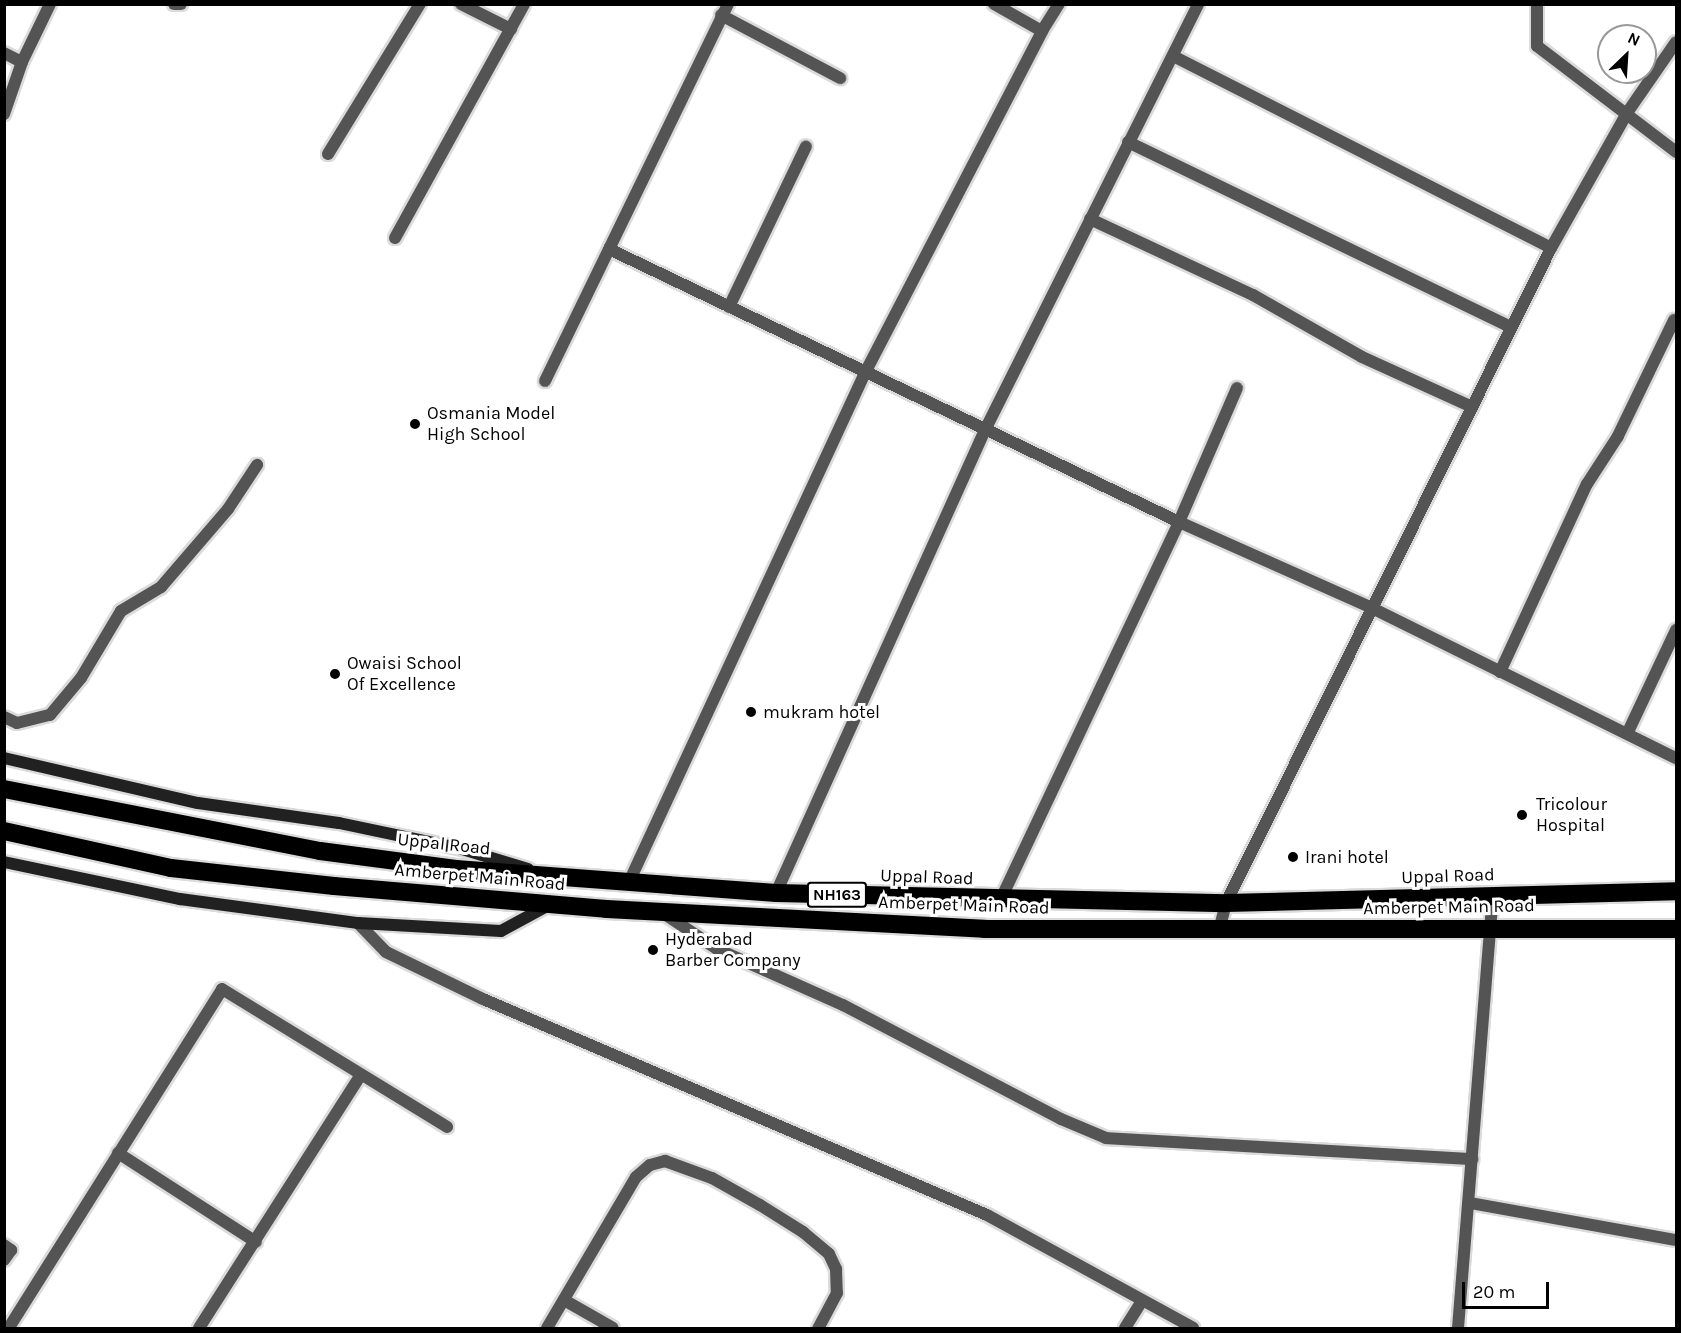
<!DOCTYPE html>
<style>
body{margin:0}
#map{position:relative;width:1681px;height:1333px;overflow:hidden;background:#fff;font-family:Karla,sans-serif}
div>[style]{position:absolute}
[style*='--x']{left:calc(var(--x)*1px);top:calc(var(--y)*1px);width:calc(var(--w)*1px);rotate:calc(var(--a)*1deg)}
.roads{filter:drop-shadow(2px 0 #dbdbdb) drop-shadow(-2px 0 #dbdbdb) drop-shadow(0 2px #dbdbdb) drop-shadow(0 -2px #dbdbdb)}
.lane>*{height:12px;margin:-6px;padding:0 6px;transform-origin:6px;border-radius:6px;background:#545454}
.street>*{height:12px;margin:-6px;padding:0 6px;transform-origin:6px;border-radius:6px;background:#545454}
.secondary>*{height:12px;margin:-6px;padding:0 6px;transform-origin:6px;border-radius:6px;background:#212121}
.highway>*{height:18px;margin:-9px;padding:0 9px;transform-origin:9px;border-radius:9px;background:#000}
.dots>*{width:16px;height:16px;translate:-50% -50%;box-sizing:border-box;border:3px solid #fff;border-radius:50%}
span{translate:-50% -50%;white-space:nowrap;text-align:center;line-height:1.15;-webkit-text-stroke:6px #fff;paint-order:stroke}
.shield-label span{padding:2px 4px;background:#fff;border:2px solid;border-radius:4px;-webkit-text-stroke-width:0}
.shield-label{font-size:16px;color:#000;font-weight:700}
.poi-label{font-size:18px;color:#000}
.left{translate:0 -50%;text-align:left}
.street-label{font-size:18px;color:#000}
.frame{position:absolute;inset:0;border:6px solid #000;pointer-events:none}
.north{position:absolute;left:1597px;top:24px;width:60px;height:60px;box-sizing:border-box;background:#fff;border:2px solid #999;border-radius:50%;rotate:25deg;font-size:16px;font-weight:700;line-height:24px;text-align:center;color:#000}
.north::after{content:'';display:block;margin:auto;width:21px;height:27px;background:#000;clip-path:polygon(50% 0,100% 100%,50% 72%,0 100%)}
.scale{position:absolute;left:1462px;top:1282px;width:87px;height:27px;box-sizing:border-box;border:3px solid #000;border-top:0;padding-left:8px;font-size:18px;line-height:21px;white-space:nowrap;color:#000;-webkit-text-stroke:4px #fff;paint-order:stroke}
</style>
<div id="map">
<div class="roads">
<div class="lane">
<i style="--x:721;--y:15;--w:135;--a:27.9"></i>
<i style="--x:729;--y:307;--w:178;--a:-64.4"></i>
</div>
<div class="street">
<i style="--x:174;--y:4;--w:7;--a:0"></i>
<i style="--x:461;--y:4;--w:56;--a:26.6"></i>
<i style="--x:994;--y:4;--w:55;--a:29.4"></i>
<i style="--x:1537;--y:4;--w:42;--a:90"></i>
<i style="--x:1537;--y:46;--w:175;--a:37.3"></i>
<i style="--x:4;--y:53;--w:20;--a:27"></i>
<i style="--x:1173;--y:56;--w:424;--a:26.9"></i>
<i style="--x:4;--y:114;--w:55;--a:-70.9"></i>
<i style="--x:22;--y:62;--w:64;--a:-64.2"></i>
<i style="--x:1128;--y:142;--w:425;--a:25.8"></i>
<i style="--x:328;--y:154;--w:176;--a:-58.5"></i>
<i style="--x:1090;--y:219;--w:180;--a:25"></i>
<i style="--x:1253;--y:295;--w:125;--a:29.6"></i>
<i style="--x:1362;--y:357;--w:121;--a:24.4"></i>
<i style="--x:395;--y:238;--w:267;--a:-61.1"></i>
<i style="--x:609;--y:249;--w:632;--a:25.59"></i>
<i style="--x:1179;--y:522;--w:211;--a:24"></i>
<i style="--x:1372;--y:608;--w:339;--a:26.3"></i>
<i style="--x:545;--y:381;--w:419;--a:-64.1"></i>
<i style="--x:1500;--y:672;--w:207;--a:-65.2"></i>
<i style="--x:1587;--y:484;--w:57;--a:-57.1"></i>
<i style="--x:1618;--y:436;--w:129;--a:-64.2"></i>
<i style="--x:4;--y:717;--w:14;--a:25"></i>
<i style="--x:17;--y:723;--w:34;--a:-14"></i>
<i style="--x:50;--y:715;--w:48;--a:-50"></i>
<i style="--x:81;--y:678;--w:78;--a:-59.2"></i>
<i style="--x:121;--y:611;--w:47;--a:-31"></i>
<i style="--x:161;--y:587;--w:103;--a:-49.3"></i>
<i style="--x:228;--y:509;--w:53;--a:-56.6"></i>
<i style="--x:1628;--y:732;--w:113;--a:-64.8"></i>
<i style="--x:629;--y:882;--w:561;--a:-65.13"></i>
<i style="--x:865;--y:373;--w:385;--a:-62.6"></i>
<i style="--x:1042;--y:31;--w:32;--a:-58"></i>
<i style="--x:776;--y:893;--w:508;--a:-65.71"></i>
<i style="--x:985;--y:430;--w:476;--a:-63.4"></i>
<i style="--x:1000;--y:901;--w:419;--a:-64.7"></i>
<i style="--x:1179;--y:522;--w:146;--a:-66.6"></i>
<i style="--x:663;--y:913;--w:65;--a:33.7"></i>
<i style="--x:717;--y:949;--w:138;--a:24"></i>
<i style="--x:843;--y:1005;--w:246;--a:27.6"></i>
<i style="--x:1061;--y:1119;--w:49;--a:22.9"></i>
<i style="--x:1106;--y:1138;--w:367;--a:3.3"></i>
<i style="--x:358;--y:923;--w:40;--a:46"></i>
<i style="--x:386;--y:952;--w:108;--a:25.9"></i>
<i style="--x:483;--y:999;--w:548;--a:23.2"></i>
<i style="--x:987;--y:1215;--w:235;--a:28.7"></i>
<i style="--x:1219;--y:931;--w:29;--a:-76"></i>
<i style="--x:1226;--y:903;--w:731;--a:-63.61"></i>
<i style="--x:1551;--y:248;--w:155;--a:-60.6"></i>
<i style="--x:1627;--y:113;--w:86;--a:-55.4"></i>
<i style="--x:118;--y:1153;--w:164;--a:32.8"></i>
<i style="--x:1470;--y:1203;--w:209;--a:10.2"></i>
<i style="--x:4;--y:1245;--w:9;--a:36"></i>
<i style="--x:11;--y:1250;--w:12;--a:125"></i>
<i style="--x:564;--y:1300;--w:56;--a:29.7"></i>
<i style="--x:10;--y:1326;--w:398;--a:-57.8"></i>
<i style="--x:222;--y:989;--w:264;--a:31.5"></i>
<i style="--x:199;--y:1328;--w:299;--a:-57.4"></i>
<i style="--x:547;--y:1328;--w:175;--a:-59.5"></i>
<i style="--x:636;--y:1177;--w:18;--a:-41"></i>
<i style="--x:650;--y:1165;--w:16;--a:-15"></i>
<i style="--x:665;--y:1161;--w:50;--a:19.9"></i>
<i style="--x:712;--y:1178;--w:55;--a:29.4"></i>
<i style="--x:760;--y:1205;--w:51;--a:32.1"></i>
<i style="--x:803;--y:1232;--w:34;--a:40"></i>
<i style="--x:829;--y:1254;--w:17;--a:65"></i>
<i style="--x:836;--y:1269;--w:24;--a:88"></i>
<i style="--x:837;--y:1293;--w:40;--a:118"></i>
<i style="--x:1125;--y:1328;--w:32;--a:-58"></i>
<i style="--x:1458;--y:1328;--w:434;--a:-85.4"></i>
</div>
<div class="secondary">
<i style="--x:4;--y:758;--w:199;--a:13.1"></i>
<i style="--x:198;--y:803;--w:142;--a:8.1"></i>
<i style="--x:339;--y:823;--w:126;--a:11.9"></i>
<i style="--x:462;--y:849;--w:69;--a:16.9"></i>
<i style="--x:4;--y:862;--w:180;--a:11.9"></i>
<i style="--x:180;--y:899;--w:180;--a:7.7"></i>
<i style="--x:358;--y:923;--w:143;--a:3.2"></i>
<i style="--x:501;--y:931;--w:55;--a:-28.4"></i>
</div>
<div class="highway">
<i style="--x:4;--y:789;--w:322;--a:11.1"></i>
<i style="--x:320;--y:851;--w:137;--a:7.5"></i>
<i style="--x:456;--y:869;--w:321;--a:4.3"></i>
<i style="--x:776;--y:893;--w:450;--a:1.3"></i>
<i style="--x:1226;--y:903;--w:450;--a:-1.5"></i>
<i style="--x:4;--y:831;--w:171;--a:12.5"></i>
<i style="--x:171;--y:868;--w:164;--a:6.3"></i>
<i style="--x:334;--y:886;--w:273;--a:4.8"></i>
<i style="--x:606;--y:909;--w:379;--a:3"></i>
<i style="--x:984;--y:929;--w:692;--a:0"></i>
</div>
</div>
<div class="dots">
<i style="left:415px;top:424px;background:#000"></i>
<i style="left:335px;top:674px;background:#000"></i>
<i style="left:751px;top:712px;background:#000"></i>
<i style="left:1522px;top:815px;background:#000"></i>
<i style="left:1293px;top:857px;background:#000"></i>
<i style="left:653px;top:950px;background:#000"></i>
</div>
<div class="shield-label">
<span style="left:837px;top:895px">NH163</span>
</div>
<div class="poi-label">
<span class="left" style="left:427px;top:424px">Osmania Model<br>High School</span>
<span class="left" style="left:347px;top:674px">Owaisi School<br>Of Excellence</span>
<span class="left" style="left:763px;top:712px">mukram hotel</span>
<span class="left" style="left:1536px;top:815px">Tricolour<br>Hospital</span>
<span class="left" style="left:1305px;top:857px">Irani hotel</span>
<span class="left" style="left:665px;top:950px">Hyderabad<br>Barber Company</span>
</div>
<div class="street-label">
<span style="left:444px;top:844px;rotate:6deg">Uppal Road</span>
<span style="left:1448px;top:876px;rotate:-2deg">Uppal Road</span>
<span style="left:480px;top:877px;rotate:5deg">Amberpet Main Road</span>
<span style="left:927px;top:877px;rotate:2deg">Uppal Road</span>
<span style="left:964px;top:905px;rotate:2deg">Amberpet Main Road</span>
<span style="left:1449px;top:907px;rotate:-1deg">Amberpet Main Road</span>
</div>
<div class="frame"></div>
<div class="north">N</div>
<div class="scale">20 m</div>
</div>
